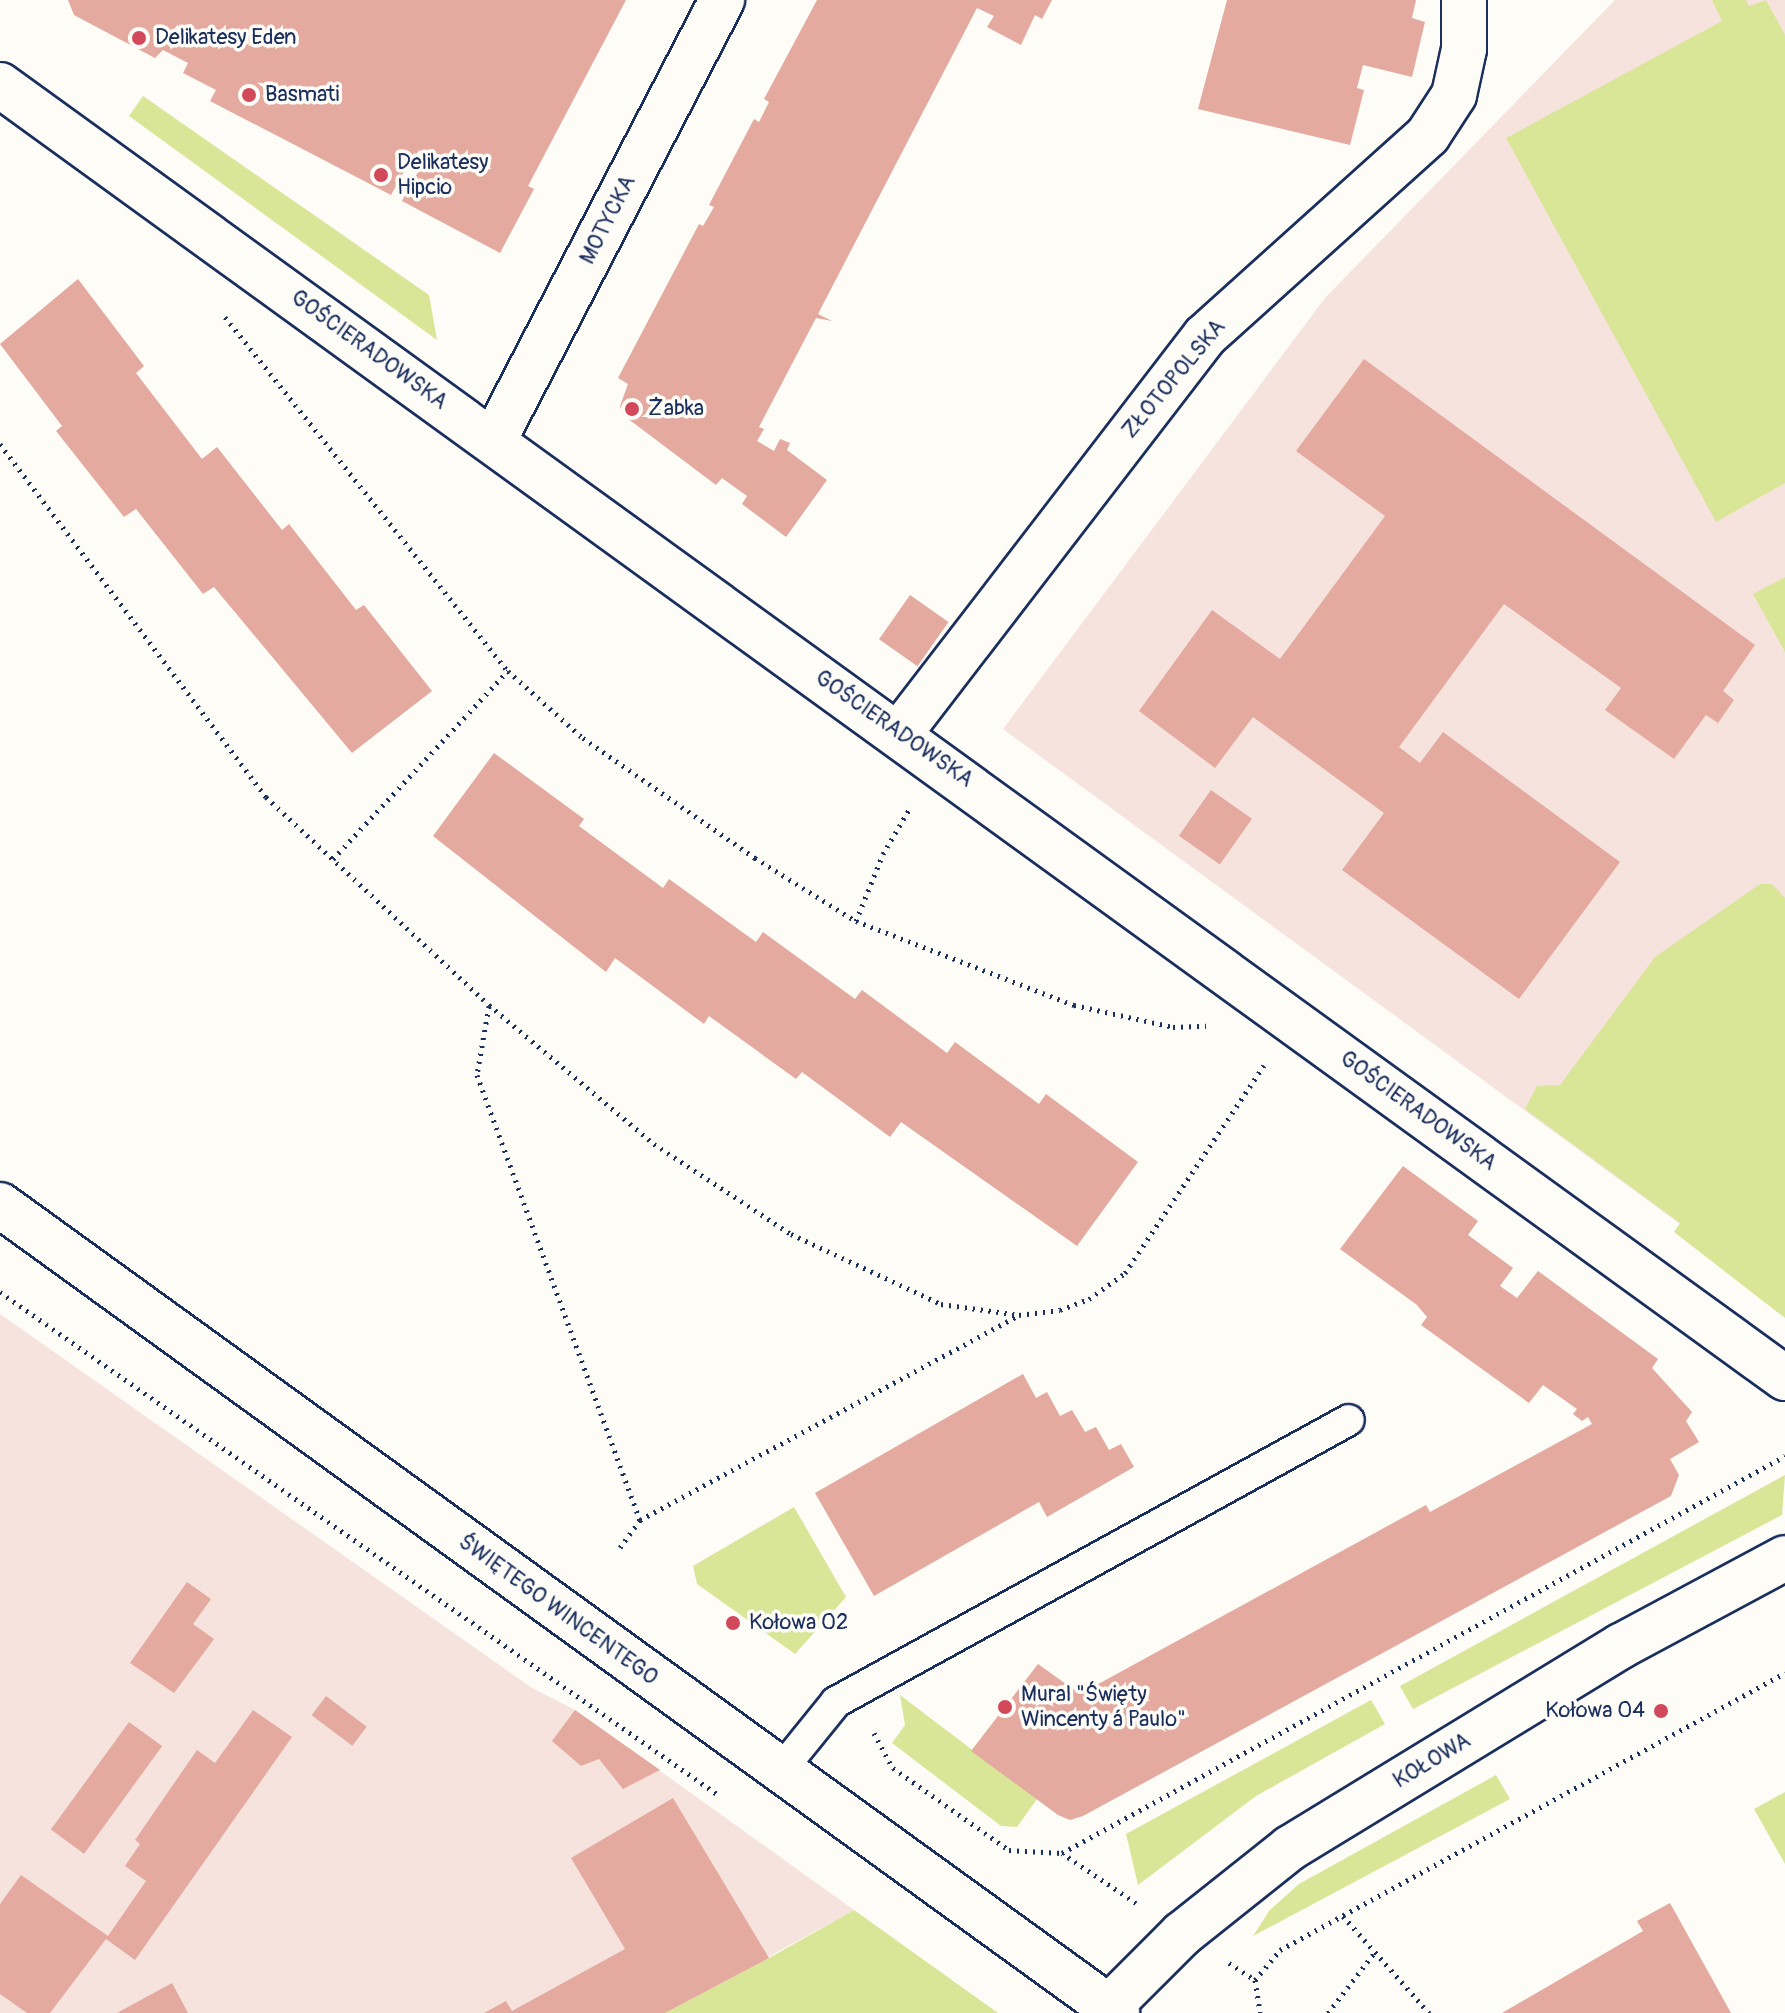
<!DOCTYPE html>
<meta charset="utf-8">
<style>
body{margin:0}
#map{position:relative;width:1785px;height:2013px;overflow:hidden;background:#fdfcf7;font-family:Pangolin,sans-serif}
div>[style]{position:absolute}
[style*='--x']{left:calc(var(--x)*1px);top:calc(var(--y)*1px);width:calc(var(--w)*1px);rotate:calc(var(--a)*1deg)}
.built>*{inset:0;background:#f6e3dd}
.green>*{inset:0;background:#d9e698}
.building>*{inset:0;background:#e4aaa0;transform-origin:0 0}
.path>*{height:5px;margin-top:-2.5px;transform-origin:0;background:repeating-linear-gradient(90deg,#1b2f5e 0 2px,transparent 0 8px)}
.roads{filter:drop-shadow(2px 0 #1b2f5e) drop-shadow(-2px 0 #1b2f5e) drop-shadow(0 2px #1b2f5e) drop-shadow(0 -2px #1b2f5e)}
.lane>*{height:30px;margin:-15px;padding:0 15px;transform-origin:15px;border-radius:15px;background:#fdfcf7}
.street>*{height:44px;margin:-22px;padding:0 22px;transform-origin:22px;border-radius:22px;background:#fdfcf7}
.secondary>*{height:44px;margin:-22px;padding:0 22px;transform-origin:22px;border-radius:22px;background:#fdfcf7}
.dots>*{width:22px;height:22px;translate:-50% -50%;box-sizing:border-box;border:4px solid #fdfcf7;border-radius:50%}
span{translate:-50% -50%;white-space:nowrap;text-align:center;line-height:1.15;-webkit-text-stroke:7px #fdfcf7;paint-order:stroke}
.poi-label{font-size:22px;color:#1b2f5e}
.left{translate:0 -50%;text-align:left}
.right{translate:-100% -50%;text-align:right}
.street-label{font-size:22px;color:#1b2f5e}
</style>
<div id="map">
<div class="built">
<i style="clip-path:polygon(1615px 0,1785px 0,1785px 1160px,1680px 1224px,1003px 729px,1325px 298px)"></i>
<i style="clip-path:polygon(0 1314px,532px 1688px,575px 1710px,854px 1910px,665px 2013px,0 2013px)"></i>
</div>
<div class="green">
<i style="clip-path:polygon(1712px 0,1746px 0,1749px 6px,1766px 0,1785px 35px,1785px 483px,1716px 522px,1506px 138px,1722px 21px)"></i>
<i style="clip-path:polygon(143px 96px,429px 295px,437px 340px,129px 116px)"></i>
<i style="clip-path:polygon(1785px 577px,1785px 652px,1753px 594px)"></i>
<i style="clip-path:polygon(1760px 884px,1772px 884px,1785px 898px,1785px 1318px,1674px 1232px,1680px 1223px,1525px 1109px,1537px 1086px,1560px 1085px,1655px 957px)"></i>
<i style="clip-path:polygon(1785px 1475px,1782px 1515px,1413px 1709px,1400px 1686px)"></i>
<i style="clip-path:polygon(794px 1507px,846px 1597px,795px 1654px,697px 1584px,693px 1566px)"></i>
<i style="clip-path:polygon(900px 1695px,1037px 1799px,1017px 1827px,1001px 1826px,892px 1743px,905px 1725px)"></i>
<i style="clip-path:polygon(1371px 1700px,1385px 1724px,1256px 1796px,1138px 1885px,1126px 1834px)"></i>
<i style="clip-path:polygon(1496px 1775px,1510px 1799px,1253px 1936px,1269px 1911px,1299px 1884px)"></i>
<i style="clip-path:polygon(1785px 1792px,1785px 1864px,1754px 1809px)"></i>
<i style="clip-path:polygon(854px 1910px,998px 2013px,665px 2013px,769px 1958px)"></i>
</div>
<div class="building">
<i style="clip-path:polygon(68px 0,626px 0,528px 186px,534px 189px,500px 253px,402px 201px,425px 159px,414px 153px,391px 195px,210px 101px,216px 90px,183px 73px,188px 63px,163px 50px,155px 58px,74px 15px)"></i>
<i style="clip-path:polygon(817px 0,1052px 0,1042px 19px,1035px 15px,1021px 45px,987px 27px,994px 16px,977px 8px,818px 314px,832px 321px,816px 318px,759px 427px,764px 429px,757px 441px,774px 451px,780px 439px,790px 443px,787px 450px,827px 480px,786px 537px,742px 504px,747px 496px,722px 478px,716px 485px,623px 415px,620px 406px,628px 384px,618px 378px,699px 224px,703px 226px,714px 207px,709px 205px,754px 119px,759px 122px,769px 102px,764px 99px)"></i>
<i style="clip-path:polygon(1227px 0,1416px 0,1412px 18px,1425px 22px,1412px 77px,1363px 65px,1357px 88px,1364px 90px,1350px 145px,1198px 109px)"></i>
<i style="clip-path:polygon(78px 279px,144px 366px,136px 373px,202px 459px,217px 447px,282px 530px,289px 524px,356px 610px,364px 605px,432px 691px,352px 753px,214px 587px,203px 594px,136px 509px,124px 517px,56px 431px,62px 426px,0 344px)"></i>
<i style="clip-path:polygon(1364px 359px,1755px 645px,1723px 691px,1734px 700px,1718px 723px,1706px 715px,1674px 759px,1605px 710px,1621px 688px,1504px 604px,1399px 747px,1420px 763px,1443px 732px,1620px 862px,1519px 999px,1342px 870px,1384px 813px,1253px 717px,1215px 768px,1139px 711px,1212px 610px,1280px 659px,1385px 516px,1296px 451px)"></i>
<i style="left:910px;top:595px;width:47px;height:54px;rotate:35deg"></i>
<i style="clip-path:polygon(494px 753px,584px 819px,579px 826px,663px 888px,669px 879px,756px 942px,763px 932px,855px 999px,862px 990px,947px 1053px,955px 1042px,1039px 1104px,1046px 1094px,1138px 1162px,1077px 1246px,901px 1122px,890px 1137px,802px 1072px,796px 1079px,709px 1016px,704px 1024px,615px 958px,606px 972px,433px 836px)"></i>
<i style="left:1211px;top:790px;width:50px;height:56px;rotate:35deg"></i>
<i style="clip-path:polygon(1403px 1166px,1478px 1221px,1468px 1235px,1513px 1268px,1500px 1286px,1517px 1298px,1538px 1271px,1658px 1359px,1652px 1368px,1692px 1412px,1686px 1421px,1699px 1442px,1670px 1459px,1679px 1475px,1671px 1496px,1083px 1816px,1070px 1820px,1058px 1815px,971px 1751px,1038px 1664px,1080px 1694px,1426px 1505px,1430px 1512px,1592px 1424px,1588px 1417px,1582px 1421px,1573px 1414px,1577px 1409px,1543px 1385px,1529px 1403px,1421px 1325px,1427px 1317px,1417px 1305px,1340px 1249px)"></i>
<i style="clip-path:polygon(1023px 1374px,1036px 1398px,1047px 1392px,1060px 1416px,1072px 1410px,1085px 1432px,1096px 1427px,1109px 1450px,1121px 1444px,1134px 1467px,1047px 1517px,1039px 1502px,874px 1596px,815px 1493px)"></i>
<i style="clip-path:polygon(187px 1582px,211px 1599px,193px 1624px,214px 1639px,174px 1693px,130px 1663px)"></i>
<i style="left:326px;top:1696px;width:51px;height:24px;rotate:37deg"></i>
<i style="clip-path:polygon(253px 1710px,292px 1737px,135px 1960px,106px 1939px,50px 2013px,27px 2013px,0 1994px,0 1904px,21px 1875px,108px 1936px,146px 1881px,125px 1866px,140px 1844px,135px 1840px,197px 1750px,215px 1763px)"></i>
<i style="clip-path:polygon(575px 1710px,660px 1770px,623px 1789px,599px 1759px,581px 1766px,552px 1741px)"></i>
<i style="left:129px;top:1722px;width:41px;height:133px;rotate:36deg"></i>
<i style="clip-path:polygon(673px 1798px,769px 1958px,665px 2013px,484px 2013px,506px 2001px,512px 2011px,625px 1949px,571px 1858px)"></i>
<i style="clip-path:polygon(1670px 1903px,1731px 2013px,1502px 2013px,1643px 1931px,1637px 1921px)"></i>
<i style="clip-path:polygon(172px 1983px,188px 2013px,117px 2013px)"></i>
</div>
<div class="path">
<i style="--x:225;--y:317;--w:453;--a:51.4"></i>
<i style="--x:508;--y:671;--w:101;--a:41.8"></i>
<i style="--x:583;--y:738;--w:210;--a:34.9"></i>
<i style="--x:755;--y:858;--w:119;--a:32"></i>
<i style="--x:856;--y:921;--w:234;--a:21.1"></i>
<i style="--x:1074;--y:1005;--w:101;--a:12.5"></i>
<i style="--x:1173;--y:1027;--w:33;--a:-2"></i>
<i style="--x:0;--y:444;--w:442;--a:53"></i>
<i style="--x:266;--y:797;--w:305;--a:43"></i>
<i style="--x:489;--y:1005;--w:216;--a:40.1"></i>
<i style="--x:654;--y:1144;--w:164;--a:33.3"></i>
<i style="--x:791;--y:1234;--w:166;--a:25"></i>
<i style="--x:941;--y:1304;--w:79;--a:8"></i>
<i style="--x:1019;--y:1315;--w:41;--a:-7"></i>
<i style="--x:1060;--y:1310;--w:31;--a:-21"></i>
<i style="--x:1089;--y:1299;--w:44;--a:-35.8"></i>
<i style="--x:1125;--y:1273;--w:250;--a:-56.2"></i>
<i style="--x:333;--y:859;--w:257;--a:-47.1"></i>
<i style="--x:856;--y:921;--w:72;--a:-68.1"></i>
<i style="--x:883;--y:854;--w:53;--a:-59.6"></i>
<i style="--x:489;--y:1006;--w:70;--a:99.9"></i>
<i style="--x:477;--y:1075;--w:474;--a:69.9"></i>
<i style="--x:640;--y:1520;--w:34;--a:126"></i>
<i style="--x:0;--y:1292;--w:875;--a:35"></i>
<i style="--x:640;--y:1520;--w:431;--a:-28.4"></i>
<i style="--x:874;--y:1733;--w:40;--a:62"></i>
<i style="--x:893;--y:1768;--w:142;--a:35.3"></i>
<i style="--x:1009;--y:1850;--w:53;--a:3.2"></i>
<i style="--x:1136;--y:1903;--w:89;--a:-146"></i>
<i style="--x:1062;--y:1853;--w:825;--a:-28.77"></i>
<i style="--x:1343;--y:1916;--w:130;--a:48.4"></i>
<i style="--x:1229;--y:1963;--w:31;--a:33"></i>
<i style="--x:1255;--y:1980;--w:39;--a:-50"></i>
<i style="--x:1280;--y:1950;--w:576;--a:-28.75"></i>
<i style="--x:1255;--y:1980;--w:33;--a:81"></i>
<i style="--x:1328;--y:2013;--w:77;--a:-52.4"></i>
</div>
<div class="roads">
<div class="lane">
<i style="--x:781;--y:1770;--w:87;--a:-51"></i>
<i style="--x:836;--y:1702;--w:585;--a:-28.8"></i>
</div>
<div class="street">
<i style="--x:0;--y:85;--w:2204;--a:35.92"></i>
<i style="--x:494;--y:440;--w:496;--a:-62.6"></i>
<i style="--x:899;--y:734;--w:502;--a:-52.45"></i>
<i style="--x:1205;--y:336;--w:300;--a:-42"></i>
<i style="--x:1428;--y:135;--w:48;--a:-57"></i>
<i style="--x:1454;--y:95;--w:47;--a:-77.7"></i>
<i style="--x:1464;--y:49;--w:49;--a:-90"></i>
</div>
<div class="secondary">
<i style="--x:0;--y:1205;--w:1379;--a:35.88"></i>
<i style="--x:1109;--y:2007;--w:103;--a:-45"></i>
<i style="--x:1182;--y:1934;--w:138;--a:-38.5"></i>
<i style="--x:1290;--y:1848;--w:388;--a:-31.4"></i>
<i style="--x:1621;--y:1646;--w:186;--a:-28.2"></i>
</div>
</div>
<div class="dots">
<i style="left:139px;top:38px;background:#d1495b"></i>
<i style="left:249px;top:95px;background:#d1495b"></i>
<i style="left:381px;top:175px;background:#d1495b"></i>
<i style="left:632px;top:409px;background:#d1495b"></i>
<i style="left:733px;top:1623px;background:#d1495b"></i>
<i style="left:1005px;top:1707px;background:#d1495b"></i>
<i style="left:1661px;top:1711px;background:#d1495b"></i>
</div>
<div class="poi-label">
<span class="left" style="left:155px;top:38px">Delikatesy Eden</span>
<span class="left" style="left:265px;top:95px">Basmati</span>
<span class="left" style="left:397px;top:175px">Delikatesy<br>Hipcio</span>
<span class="left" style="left:648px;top:409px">Żabka</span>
<span class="left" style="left:749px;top:1623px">Kołowa 02</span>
<span class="left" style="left:1021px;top:1707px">Mural "Święty<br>Wincenty á Paulo"</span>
<span class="right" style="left:1645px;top:1711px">Kołowa 04</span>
</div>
<div class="street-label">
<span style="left:608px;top:220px;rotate:-63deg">MOTYCKA</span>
<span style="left:369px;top:350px;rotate:36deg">GOŚCIERADOWSKA</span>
<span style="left:1174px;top:379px;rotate:-50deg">ZŁOTOPOLSKA</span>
<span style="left:894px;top:729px;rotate:35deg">GOŚCIERADOWSKA</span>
<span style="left:1418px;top:1111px;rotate:36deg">GOŚCIERADOWSKA</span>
<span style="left:558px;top:1610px;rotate:36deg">ŚWIĘTEGO WINCENTEGO</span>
<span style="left:1432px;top:1761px;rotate:-31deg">KOŁOWA</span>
</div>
</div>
